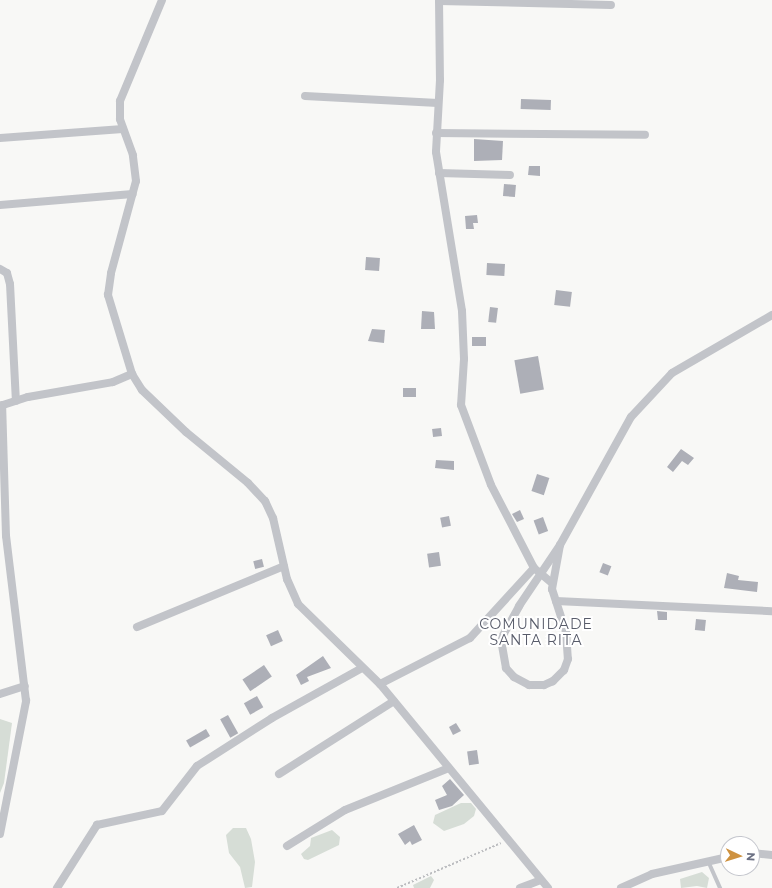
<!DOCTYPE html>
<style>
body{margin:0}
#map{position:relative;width:772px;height:888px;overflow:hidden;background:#f8f8f6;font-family:Montserrat,sans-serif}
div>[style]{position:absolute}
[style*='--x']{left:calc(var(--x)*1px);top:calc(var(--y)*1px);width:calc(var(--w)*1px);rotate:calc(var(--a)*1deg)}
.green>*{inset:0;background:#d6ddd6}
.building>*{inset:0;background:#adafb7;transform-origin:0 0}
.path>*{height:1.5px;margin-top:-0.75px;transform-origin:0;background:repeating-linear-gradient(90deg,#bcbdc0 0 2px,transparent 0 4px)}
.lane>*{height:4px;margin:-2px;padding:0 2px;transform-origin:2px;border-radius:2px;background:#c2c4c9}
.street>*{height:8px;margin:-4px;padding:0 4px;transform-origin:4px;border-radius:4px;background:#c2c4c9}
span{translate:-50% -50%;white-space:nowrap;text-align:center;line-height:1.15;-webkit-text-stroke:4px #fff;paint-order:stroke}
.quarter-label{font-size:14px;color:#585c6a;letter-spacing:1px}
.north{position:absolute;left:720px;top:836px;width:40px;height:40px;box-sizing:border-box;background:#fff;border:1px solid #c4c6cd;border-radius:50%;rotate:94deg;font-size:11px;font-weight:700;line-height:16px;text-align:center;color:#6b7083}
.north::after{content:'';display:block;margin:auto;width:14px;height:18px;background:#ce9240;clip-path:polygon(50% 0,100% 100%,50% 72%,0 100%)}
</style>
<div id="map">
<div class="green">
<i style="clip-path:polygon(0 719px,12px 723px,4px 783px,0 793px)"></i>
<i style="clip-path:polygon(461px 803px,471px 803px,476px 809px,474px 816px,464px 824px,444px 831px,433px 823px,435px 815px)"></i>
<i style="clip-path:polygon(233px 828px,246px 828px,251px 839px,255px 862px,252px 887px,245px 888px,240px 867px,229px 853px,226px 835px)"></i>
<i style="clip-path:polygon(332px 830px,340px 837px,339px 845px,308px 860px,304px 859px,301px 854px,310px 846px,311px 838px)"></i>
<i style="clip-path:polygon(702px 872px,709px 878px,707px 888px,697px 886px,681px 888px,680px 879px)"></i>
<i style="clip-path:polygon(431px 876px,434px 880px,430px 888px,414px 888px,413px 885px)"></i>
</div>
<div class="building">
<i style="left:521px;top:99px;width:30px;height:10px;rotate:2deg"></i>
<i style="clip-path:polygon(474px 139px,503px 141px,502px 160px,474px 161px)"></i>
<i style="clip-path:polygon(529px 166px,540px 166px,540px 176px,528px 175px)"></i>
<i style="left:504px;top:184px;width:12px;height:12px;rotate:5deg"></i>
<i style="clip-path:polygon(477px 215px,478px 223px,473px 223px,474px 229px,466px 229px,465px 216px)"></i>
<i style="left:366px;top:257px;width:14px;height:13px;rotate:4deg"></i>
<i style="left:487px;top:263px;width:18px;height:12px;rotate:3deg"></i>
<i style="left:556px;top:290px;width:16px;height:15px;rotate:7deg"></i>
<i style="left:490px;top:307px;width:8px;height:15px;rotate:7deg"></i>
<i style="clip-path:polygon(422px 311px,434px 312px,435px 329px,421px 329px)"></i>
<i style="clip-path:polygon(372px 329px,385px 330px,384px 343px,368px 341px)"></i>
<i style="left:472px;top:337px;width:14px;height:9px"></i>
<i style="left:538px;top:356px;width:34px;height:24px;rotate:80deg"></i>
<i style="left:403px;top:388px;width:13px;height:9px"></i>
<i style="left:441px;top:428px;width:8px;height:9px;rotate:83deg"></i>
<i style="clip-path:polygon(681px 449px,694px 458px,688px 465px,682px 461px,673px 472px,667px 467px)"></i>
<i style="clip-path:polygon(436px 460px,454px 461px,454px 470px,435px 468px)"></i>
<i style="left:537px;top:474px;width:13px;height:18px;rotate:18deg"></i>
<i style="clip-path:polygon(520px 510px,524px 519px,517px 522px,512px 514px)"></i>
<i style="left:449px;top:516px;width:10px;height:9px;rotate:79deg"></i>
<i style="left:543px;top:517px;width:15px;height:10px;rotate:70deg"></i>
<i style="left:439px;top:552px;width:14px;height:12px;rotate:82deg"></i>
<i style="left:262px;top:559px;width:8px;height:9px;rotate:76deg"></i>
<i style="left:603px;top:563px;width:9px;height:10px;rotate:21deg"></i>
<i style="clip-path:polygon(727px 573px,739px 576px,738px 580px,758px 582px,757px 592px,724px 588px)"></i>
<i style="clip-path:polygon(657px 611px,667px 612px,667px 620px,658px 620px)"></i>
<i style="left:696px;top:619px;width:10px;height:11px;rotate:6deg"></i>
<i style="left:278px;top:630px;width:12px;height:13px;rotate:66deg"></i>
<i style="clip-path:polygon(323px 656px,331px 668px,307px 677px,309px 681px,301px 685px,296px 675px)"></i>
<i style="left:264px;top:665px;width:14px;height:26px;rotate:56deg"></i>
<i style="left:257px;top:696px;width:13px;height:15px;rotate:61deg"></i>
<i style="left:228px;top:715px;width:21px;height:9px;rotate:61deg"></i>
<i style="clip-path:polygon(456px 723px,461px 731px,453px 735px,449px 727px)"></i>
<i style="left:206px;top:729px;width:8px;height:23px;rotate:60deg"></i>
<i style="left:477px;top:750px;width:14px;height:10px;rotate:82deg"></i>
<i style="clip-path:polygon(450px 779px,464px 795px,452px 806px,439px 810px,435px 800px,447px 795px,442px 786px)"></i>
<i style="clip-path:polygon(414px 825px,422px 840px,412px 845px,410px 841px,405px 845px,398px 834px)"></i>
</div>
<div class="path">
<i style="--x:397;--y:888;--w:113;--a:-23.4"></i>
</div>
<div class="lane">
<i style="--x:708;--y:861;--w:30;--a:66"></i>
</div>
<div class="street">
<i style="--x:439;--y:0;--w:80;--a:89.3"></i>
<i style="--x:440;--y:80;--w:72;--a:93.2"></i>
<i style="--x:436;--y:152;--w:161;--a:80.7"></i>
<i style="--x:462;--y:311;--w:48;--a:87.6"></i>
<i style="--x:464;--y:359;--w:46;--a:93.7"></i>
<i style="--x:461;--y:405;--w:85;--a:69.4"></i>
<i style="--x:491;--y:485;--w:93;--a:62.6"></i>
<i style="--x:534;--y:568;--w:23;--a:40"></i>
<i style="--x:439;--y:1;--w:172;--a:1.3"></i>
<i style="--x:305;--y:96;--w:133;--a:3"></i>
<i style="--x:436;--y:133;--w:209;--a:0.5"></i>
<i style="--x:0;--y:138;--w:123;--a:-4.2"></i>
<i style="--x:439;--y:173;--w:71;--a:1.6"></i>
<i style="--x:0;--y:205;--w:133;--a:-4.7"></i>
<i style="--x:0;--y:269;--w:8;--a:30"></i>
<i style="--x:7;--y:273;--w:11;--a:75"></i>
<i style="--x:10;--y:284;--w:117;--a:87.1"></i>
<i style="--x:132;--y:374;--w:83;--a:-106.9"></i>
<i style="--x:108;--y:295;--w:22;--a:-82"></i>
<i style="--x:111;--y:273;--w:95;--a:-74.8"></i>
<i style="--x:136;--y:181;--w:26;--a:-97"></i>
<i style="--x:133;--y:155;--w:38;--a:-110"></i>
<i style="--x:120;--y:119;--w:18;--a:-90"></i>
<i style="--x:120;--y:101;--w:109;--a:-67.4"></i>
<i style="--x:0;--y:406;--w:29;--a:-18"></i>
<i style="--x:28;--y:397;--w:86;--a:-10"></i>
<i style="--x:113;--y:382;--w:21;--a:-23"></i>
<i style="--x:132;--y:374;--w:19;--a:58"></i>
<i style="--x:142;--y:390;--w:61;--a:43.7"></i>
<i style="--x:186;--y:432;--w:80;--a:39.4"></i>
<i style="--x:248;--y:483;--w:25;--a:47"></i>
<i style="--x:265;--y:501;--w:19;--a:65"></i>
<i style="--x:273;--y:518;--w:63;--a:77.1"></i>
<i style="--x:287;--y:579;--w:27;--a:66"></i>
<i style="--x:298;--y:604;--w:115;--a:44.3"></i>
<i style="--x:380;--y:684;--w:264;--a:50.5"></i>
<i style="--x:560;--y:545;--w:45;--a:100.3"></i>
<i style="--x:552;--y:589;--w:45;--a:72"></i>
<i style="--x:566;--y:632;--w:27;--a:86"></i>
<i style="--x:568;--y:659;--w:12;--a:110"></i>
<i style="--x:564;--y:670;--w:16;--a:135"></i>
<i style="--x:553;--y:681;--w:10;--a:156"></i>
<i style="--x:544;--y:685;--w:15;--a:180"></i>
<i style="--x:529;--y:685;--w:17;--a:-152"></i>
<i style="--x:514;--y:677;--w:12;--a:-132"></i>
<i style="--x:506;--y:668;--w:29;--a:-100"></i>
<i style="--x:501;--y:639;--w:38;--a:-61"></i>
<i style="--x:519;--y:606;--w:73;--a:-56.1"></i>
<i style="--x:560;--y:545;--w:146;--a:-61"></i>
<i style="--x:631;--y:417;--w:60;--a:-47"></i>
<i style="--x:672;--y:373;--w:116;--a:-30.1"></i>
<i style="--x:556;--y:601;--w:216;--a:2.7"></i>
<i style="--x:137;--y:627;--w:159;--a:-22.5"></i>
<i style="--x:380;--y:684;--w:101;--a:-27.1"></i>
<i style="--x:470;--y:638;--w:95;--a:-47.6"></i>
<i style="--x:0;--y:694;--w:26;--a:-18"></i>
<i style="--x:279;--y:774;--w:136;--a:-32.4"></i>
<i style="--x:0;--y:834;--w:136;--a:-78.9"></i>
<i style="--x:26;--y:701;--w:166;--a:-96.9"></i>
<i style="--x:6;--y:536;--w:131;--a:-91.7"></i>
<i style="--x:287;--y:846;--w:68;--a:-31.8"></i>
<i style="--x:345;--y:810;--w:112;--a:-22"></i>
<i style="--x:752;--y:853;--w:20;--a:6"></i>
<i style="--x:57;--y:888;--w:75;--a:-57.6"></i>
<i style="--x:97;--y:825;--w:66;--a:-12.2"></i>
<i style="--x:162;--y:811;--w:57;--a:-52.1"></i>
<i style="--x:197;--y:766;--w:89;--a:-32.6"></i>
<i style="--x:272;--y:718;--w:103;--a:-29.1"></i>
<i style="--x:520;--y:888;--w:22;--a:-21"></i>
<i style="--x:621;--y:888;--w:34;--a:-24"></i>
<i style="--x:652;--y:874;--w:78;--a:-12.6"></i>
</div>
<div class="quarter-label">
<span style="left:536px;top:632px">COMUNIDADE<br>SANTA RITA</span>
</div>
<div class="north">N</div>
</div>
